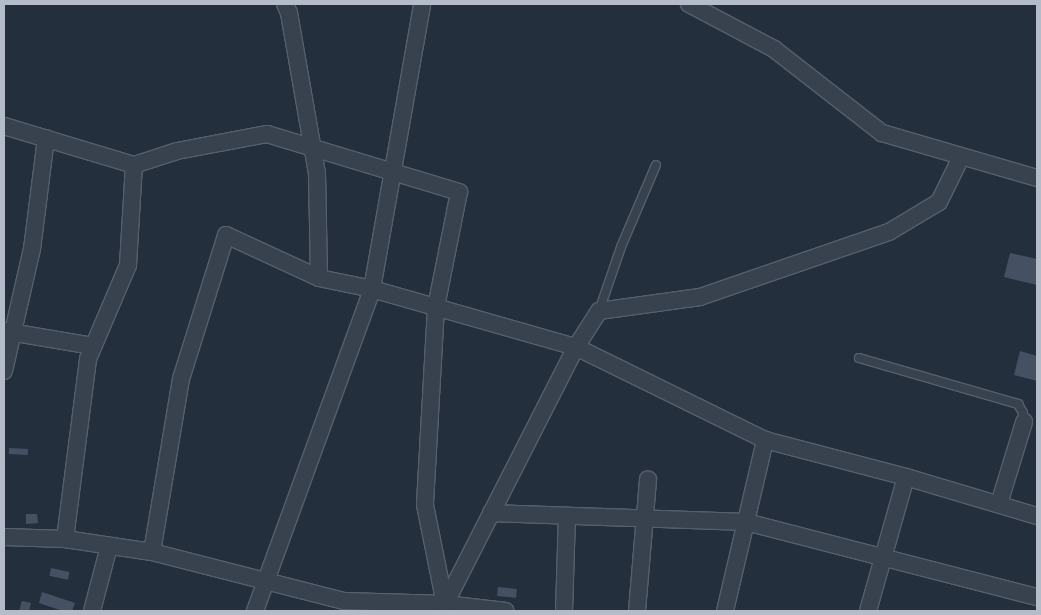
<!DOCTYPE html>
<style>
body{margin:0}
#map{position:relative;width:1041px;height:615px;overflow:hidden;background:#242f3e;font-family:"IBM Plex Sans",sans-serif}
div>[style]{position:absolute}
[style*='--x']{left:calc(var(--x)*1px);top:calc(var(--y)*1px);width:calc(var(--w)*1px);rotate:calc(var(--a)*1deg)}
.building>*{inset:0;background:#455162;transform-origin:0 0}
.roads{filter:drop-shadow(1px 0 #565f6c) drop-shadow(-1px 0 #565f6c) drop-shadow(0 1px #565f6c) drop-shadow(0 -1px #565f6c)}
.lane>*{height:8px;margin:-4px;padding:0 4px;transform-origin:4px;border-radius:4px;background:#38414e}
.street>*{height:16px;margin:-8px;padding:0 8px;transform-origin:8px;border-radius:8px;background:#38414e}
span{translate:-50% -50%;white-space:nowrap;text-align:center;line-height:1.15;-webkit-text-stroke:5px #1d2633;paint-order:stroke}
.frame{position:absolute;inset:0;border:5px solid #b4bcc9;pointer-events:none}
</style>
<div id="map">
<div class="building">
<i style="clip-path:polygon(1010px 253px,1037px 259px,1037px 285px,1004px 277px)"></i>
<i style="clip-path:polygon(1020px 351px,1037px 356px,1037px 381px,1014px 375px)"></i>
<i style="left:9px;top:448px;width:19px;height:6px;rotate:3deg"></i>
<i style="clip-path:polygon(26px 514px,37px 514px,38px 523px,26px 524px)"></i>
<i style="left:51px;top:568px;width:19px;height:8px;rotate:12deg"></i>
<i style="left:498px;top:587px;width:19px;height:9px;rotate:6deg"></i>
<i style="clip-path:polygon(42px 592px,75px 603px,72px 611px,63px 611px,39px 603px)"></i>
<i style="clip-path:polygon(22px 601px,31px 603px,29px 611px,19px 611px)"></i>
</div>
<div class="roads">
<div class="lane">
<i style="--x:599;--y:311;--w:68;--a:-71"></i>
<i style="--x:621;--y:247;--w:89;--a:-66.9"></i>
<i style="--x:859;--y:358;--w:166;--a:16.1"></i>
<i style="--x:1018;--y:404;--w:10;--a:61"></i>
<i style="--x:1023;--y:413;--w:9;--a:84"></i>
</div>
<div class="street">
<i style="--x:285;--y:4;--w:10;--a:66"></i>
<i style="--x:289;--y:13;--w:162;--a:80.1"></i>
<i style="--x:317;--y:173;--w:105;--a:88.9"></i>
<i style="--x:319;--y:278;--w:54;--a:11.7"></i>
<i style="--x:372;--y:289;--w:212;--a:15.9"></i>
<i style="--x:576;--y:347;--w:211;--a:26.2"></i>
<i style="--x:765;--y:440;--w:146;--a:14.7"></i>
<i style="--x:906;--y:477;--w:137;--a:16.6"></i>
<i style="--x:689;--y:4;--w:96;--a:27.9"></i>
<i style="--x:774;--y:49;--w:137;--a:37.9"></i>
<i style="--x:882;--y:133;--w:161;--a:16.2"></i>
<i style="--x:4;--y:126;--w:136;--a:16.7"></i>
<i style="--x:134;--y:165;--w:45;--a:-18"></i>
<i style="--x:177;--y:151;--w:92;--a:-10.7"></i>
<i style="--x:267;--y:134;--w:201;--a:16.8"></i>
<i style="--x:459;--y:192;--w:117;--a:101.3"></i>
<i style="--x:436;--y:307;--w:198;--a:93.2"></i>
<i style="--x:425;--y:505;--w:101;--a:78.6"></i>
<i style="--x:4;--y:331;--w:90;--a:9.6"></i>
<i style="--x:4;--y:371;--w:125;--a:-77.1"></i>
<i style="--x:32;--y:249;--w:112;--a:-82.8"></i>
<i style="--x:999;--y:504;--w:86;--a:-73"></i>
<i style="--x:491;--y:513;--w:255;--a:2"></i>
<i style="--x:746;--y:522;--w:301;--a:14.5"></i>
<i style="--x:4;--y:537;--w:61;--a:1.9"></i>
<i style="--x:65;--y:539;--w:88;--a:8.5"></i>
<i style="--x:152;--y:552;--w:198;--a:14.3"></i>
<i style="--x:344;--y:601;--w:101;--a:1.7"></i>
<i style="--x:445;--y:604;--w:61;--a:6.5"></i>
<i style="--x:65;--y:539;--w:181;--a:-82.7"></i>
<i style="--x:88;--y:359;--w:102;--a:-66.9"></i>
<i style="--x:128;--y:265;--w:100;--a:-86.6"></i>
<i style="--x:152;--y:552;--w:175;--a:-80.5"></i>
<i style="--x:181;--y:379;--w:151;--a:-72.6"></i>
<i style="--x:226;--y:235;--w:102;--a:24.8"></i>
<i style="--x:446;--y:608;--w:4;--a:-104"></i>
<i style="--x:445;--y:604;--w:288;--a:-63"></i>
<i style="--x:576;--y:347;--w:43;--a:-57.4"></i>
<i style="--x:599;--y:311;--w:102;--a:-7.9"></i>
<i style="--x:700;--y:297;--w:200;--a:-19"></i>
<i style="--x:889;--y:232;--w:58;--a:-31"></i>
<i style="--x:939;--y:202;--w:50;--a:-63.9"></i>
<i style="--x:92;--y:611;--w:67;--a:-75.3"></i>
<i style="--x:255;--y:611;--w:343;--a:-70"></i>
<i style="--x:372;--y:289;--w:289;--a:-80"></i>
<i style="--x:564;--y:611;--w:95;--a:-88.2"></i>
<i style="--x:637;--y:611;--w:132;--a:-85.2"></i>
<i style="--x:725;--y:611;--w:176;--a:-76.8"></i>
<i style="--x:868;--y:611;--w:139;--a:-74.2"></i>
</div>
</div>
<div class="frame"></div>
</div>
